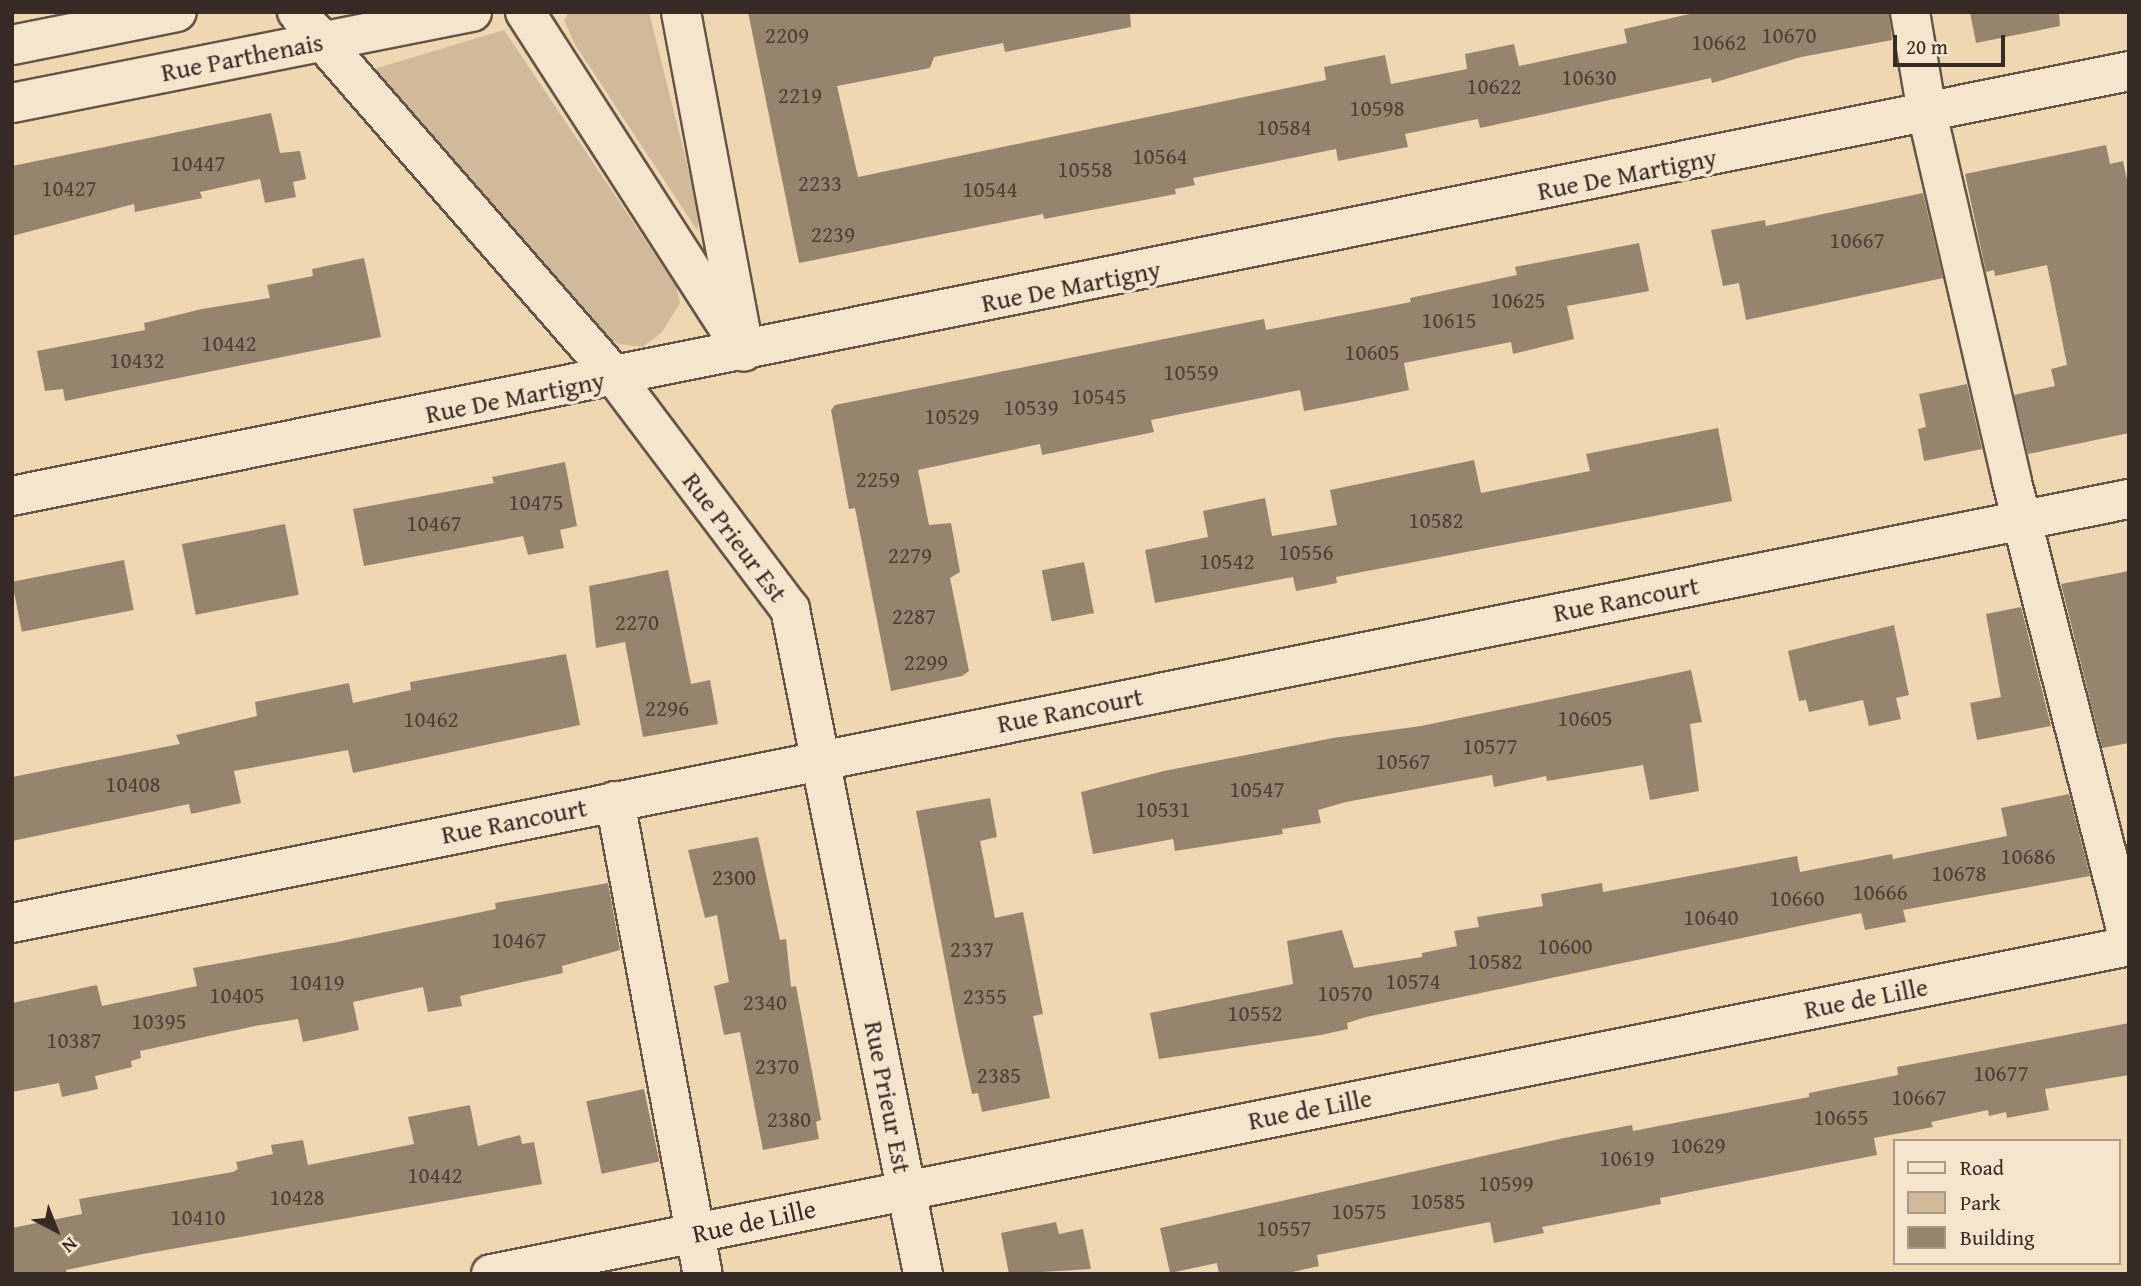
<!DOCTYPE html>
<style>
body{margin:0}
#map{position:relative;width:2141px;height:1286px;overflow:hidden;background:#efd7b2;font-family:"Gentium Book Plus",serif}
div>[style]{position:absolute}
[style*='--x']{left:calc(var(--x)*1px);top:calc(var(--y)*1px);width:calc(var(--w)*1px);rotate:calc(var(--a)*1deg)}
.green>*{inset:0;background:#d0ba9a}
.building>*{inset:0;background:#96846e;transform-origin:0 0}
.roads{filter:drop-shadow(2px 0 #645548) drop-shadow(-2px 0 #645548) drop-shadow(0 2px #645548) drop-shadow(0 -2px #645548)}
.minor>*{height:38px;margin:-19px;padding:0 19px;transform-origin:19px;border-radius:19px;background:#f5e5cd}
span{translate:-50% -50%;white-space:nowrap;text-align:center;line-height:1.15;-webkit-text-stroke:7px #f5e5cd;paint-order:stroke}
.number-label{font-size:23px;color:#4e4036}
.number-label span{-webkit-text-stroke-width:0}
.street-label{font-size:26px;color:#362a24}
.frame{position:absolute;inset:0;border:14px solid #362a24;pointer-events:none}
.legend{position:absolute;left:1893px;top:1139px;width:228px;height:126px;box-sizing:border-box;background:#f5e5cd;border:2px solid #a99a89;margin:0;padding:9px 12px;list-style:none;font-size:21px;color:#362a24}
.legend li{display:flex;align-items:center;gap:14px;height:35px}
.legend b{width:35px;border:2px solid #a99a89}
.north{position:absolute;left:21px;top:1195px;width:70px;height:70px;-webkit-text-stroke:5px #f5e5cd;paint-order:stroke;rotate:138deg;font-size:19px;font-weight:700;line-height:28px;text-align:center;color:#362a24}
.north::after{content:'';display:block;margin:auto;width:24px;height:32px;background:#362a24;clip-path:polygon(50% 0,100% 100%,50% 72%,0 100%)}
.scale{position:absolute;left:1893px;top:35px;width:112px;height:32px;box-sizing:border-box;border:4px solid #362a24;border-top:0;padding-left:9px;font-size:21px;line-height:24px;white-space:nowrap;color:#362a24;-webkit-text-stroke:5px #f5e5cd;paint-order:stroke}
</style>
<div id="map">
<div class="green">
<i style="clip-path:polygon(569px 12px,649px 12px,700px 216px,697px 230px,574px 43px,564px 20px)"></i>
<i style="clip-path:polygon(504px 30px,676px 286px,680px 303px,662px 332px,643px 347px,619px 344px,590px 332px,374px 69px)"></i>
</div>
<div class="building">
<i style="clip-path:polygon(748px 12px,1130px 12px,1131px 27px,1005px 52px,1003px 43px,934px 57px,930px 68px,837px 86px,858px 177px,1326px 80px,1324px 67px,1385px 55px,1391px 84px,1467px 69px,1465px 54px,1514px 44px,1519px 66px,1627px 43px,1624px 29px,1698px 12px,1889px 12px,1892px 40px,1801px 57px,1712px 83px,1711px 78px,1494px 125px,1480px 128px,1478px 119px,1405px 134px,1408px 147px,1338px 161px,1336px 149px,1193px 178px,1195px 185px,1175px 189px,1176px 194px,1044px 219px,1043px 214px,799px 263px)"></i>
<i style="clip-path:polygon(1970px 12px,2059px 12px,2060px 26px,1976px 43px)"></i>
<i style="clip-path:polygon(271px 113px,280px 153px,300px 151px,306px 179px,293px 182px,296px 197px,265px 203px,260px 179px,200px 192px,202px 198px,135px 212px,134px 204px,12px 236px,12px 166px)"></i>
<i style="clip-path:polygon(2106px 145px,2110px 164px,2123px 161px,2129px 189px,2129px 433px,2028px 454px,2014px 395px,2055px 386px,2051px 369px,2067px 365px,2047px 265px,1995px 276px,1994px 270px,1986px 272px,1965px 174px)"></i>
<i style="clip-path:polygon(1923px 193px,1943px 278px,1746px 320px,1739px 283px,1723px 286px,1711px 230px,1765px 220px,1766px 226px)"></i>
<i style="clip-path:polygon(1639px 243px,1649px 291px,1567px 306px,1574px 339px,1513px 354px,1511px 342px,1404px 363px,1409px 390px,1357px 401px,1304px 411px,1300px 390px,1151px 420px,1154px 432px,1042px 455px,1040px 444px,918px 470px,929px 525px,951px 523px,960px 572px,950px 578px,969px 671px,962px 676px,891px 691px,855px 508px,849px 509px,831px 410px,835px 405px,1264px 319px,1266px 330px,1411px 302px,1410px 298px,1517px 275px,1515px 267px)"></i>
<i style="clip-path:polygon(364px 258px,381px 337px,65px 401px,63px 389px,45px 391px,37px 351px,145px 330px,144px 323px,202px 309px,270px 298px,267px 285px,313px 276px,312px 269px)"></i>
<i style="clip-path:polygon(1967px 384px,1982px 449px,1924px 461px,1918px 429px,1926px 427px,1919px 394px)"></i>
<i style="clip-path:polygon(1718px 428px,1732px 501px,1336px 577px,1337px 583px,1296px 591px,1293px 577px,1155px 603px,1145px 550px,1208px 537px,1203px 511px,1265px 498px,1272px 536px,1337px 525px,1330px 490px,1474px 460px,1481px 493px,1590px 471px,1586px 454px)"></i>
<i style="clip-path:polygon(565px 462px,577px 526px,560px 530px,564px 548px,528px 555px,523px 536px,364px 566px,353px 509px,494px 483px,492px 477px)"></i>
<i style="left:285px;top:524px;width:72px;height:105px;rotate:79deg"></i>
<i style="left:124px;top:560px;width:51px;height:114px;rotate:79deg"></i>
<i style="left:1084px;top:562px;width:52px;height:43px;rotate:79deg"></i>
<i style="clip-path:polygon(668px 570px,691px 684px,710px 680px,718px 724px,643px 737px,625px 642px,596px 648px,589px 586px)"></i>
<i style="clip-path:polygon(2129px 571px,2129px 743px,2102px 748px,2061px 584px)"></i>
<i style="clip-path:polygon(2021px 607px,2051px 726px,1977px 740px,1970px 703px,2001px 697px,1986px 614px)"></i>
<i style="clip-path:polygon(1894px 625px,1909px 695px,1896px 698px,1901px 719px,1869px 726px,1863px 700px,1809px 712px,1806px 700px,1799px 701px,1788px 651px)"></i>
<i style="clip-path:polygon(566px 654px,580px 725px,353px 773px,348px 750px,234px 771px,241px 803px,191px 814px,189px 804px,12px 841px,12px 777px,180px 744px,176px 735px,257px 716px,255px 702px,349px 683px,353px 703px,411px 690px,410px 682px)"></i>
<i style="clip-path:polygon(1691px 670px,1702px 722px,1690px 724px,1699px 791px,1650px 800px,1643px 765px,1547px 781px,1546px 776px,1494px 787px,1492px 775px,1346px 802px,1318px 810px,1321px 823px,1282px 829px,1283px 834px,1175px 851px,1173px 839px,1093px 854px,1081px 792px,1164px 771px,1333px 738px,1421px 726px)"></i>
<i style="clip-path:polygon(2069px 794px,2090px 876px,1903px 910px,1906px 922px,1865px 930px,1861px 913px,1366px 1017px,1347px 1023px,1348px 1029px,1321px 1035px,1159px 1059px,1150px 1013px,1293px 984px,1287px 941px,1342px 930px,1354px 968px,1422px 957px,1422px 953px,1457px 946px,1454px 931px,1479px 927px,1477px 917px,1543px 906px,1541px 894px,1602px 883px,1603px 892px,1797px 856px,1800px 872px,1892px 854px,1893px 859px,2007px 836px,2001px 808px)"></i>
<i style="clip-path:polygon(990px 798px,997px 837px,980px 841px,995px 918px,1023px 912px,1043px 1014px,1033px 1016px,1050px 1098px,982px 1112px,978px 1093px,972px 1094px,958px 1030px,916px 811px)"></i>
<i style="clip-path:polygon(758px 837px,780px 940px,786px 939px,791px 987px,796px 986px,821px 1120px,816px 1122px,819px 1139px,763px 1150px,740px 1032px,724px 1035px,714px 986px,729px 982px,717px 915px,705px 918px,688px 850px)"></i>
<i style="clip-path:polygon(608px 883px,620px 950px,562px 966px,563px 973px,460px 996px,462px 1006px,428px 1012px,423px 987px,353px 1002px,359px 1030px,303px 1042px,298px 1019px,255px 1026px,140px 1051px,141px 1058px,131px 1061px,132px 1067px,95px 1076px,98px 1089px,62px 1097px,59px 1083px,12px 1092px,12px 1003px,97px 985px,102px 1006px,197px 986px,193px 968px,337px 942px,496px 909px,495px 903px)"></i>
<i style="clip-path:polygon(2129px 1023px,2129px 1075px,2045px 1089px,2049px 1110px,2007px 1118px,2006px 1112px,1989px 1116px,1988px 1110px,1931px 1122px,1933px 1127px,1874px 1138px,1877px 1155px,1660px 1198px,1661px 1204px,1542px 1227px,1544px 1233px,1494px 1243px,1490px 1222px,1317px 1255px,1319px 1266px,1284px 1274px,1219px 1274px,1217px 1263px,1170px 1273px,1160px 1228px,1564px 1138px,1632px 1125px,1633px 1131px,1809px 1097px,1809px 1093px,1898px 1075px,1897px 1067px)"></i>
<i style="left:644px;top:1089px;width:74px;height:59px;rotate:78deg"></i>
<i style="clip-path:polygon(470px 1105px,478px 1146px,520px 1135px,522px 1144px,534px 1142px,542px 1184px,143px 1254px,66px 1270px,67px 1274px,12px 1274px,12px 1228px,82px 1214px,79px 1199px,233px 1172px,238px 1169px,236px 1162px,273px 1154px,271px 1145px,303px 1140px,308px 1165px,414px 1144px,408px 1117px)"></i>
<i style="clip-path:polygon(1056px 1222px,1059px 1234px,1083px 1229px,1091px 1269px,1009px 1274px,1001px 1233px)"></i>
</div>
<div class="roads">
<div class="minor">
<i style="--x:297;--y:12;--w:484;--a:48.9"></i>
<i style="--x:615;--y:377;--w:291;--a:53"></i>
<i style="--x:790;--y:609;--w:678;--a:78.69"></i>
<i style="--x:525;--y:12;--w:404;--a:57.2"></i>
<i style="--x:681;--y:12;--w:327;--a:79.4"></i>
<i style="--x:1910;--y:12;--w:102;--a:80.4"></i>
<i style="--x:1927;--y:113;--w:375;--a:77"></i>
<i style="--x:2011;--y:478;--w:479;--a:75.7"></i>
<i style="--x:12;--y:45;--w:168;--a:-11.3"></i>
<i style="--x:12;--y:103;--w:469;--a:-11.2"></i>
<i style="--x:12;--y:496;--w:2159;--a:-11.35"></i>
<i style="--x:615;--y:801;--w:481;--a:79.5"></i>
<i style="--x:12;--y:923;--w:2159;--a:-11.33"></i>
<i style="--x:491;--y:1274;--w:1671;--a:-11.32"></i>
</div>
</div>
<div class="number-label">
<span style="left:787px;top:35px">2209</span>
<span style="left:1789px;top:35px">10670</span>
<span style="left:1719px;top:42px">10662</span>
<span style="left:1589px;top:77px">10630</span>
<span style="left:1494px;top:86px">10622</span>
<span style="left:800px;top:95px">2219</span>
<span style="left:1377px;top:108px">10598</span>
<span style="left:1284px;top:127px">10584</span>
<span style="left:1160px;top:156px">10564</span>
<span style="left:198px;top:163px">10447</span>
<span style="left:1085px;top:169px">10558</span>
<span style="left:820px;top:183px">2233</span>
<span style="left:69px;top:188px">10427</span>
<span style="left:990px;top:189px">10544</span>
<span style="left:833px;top:234px">2239</span>
<span style="left:1857px;top:240px">10667</span>
<span style="left:1518px;top:300px">10625</span>
<span style="left:1449px;top:320px">10615</span>
<span style="left:229px;top:343px">10442</span>
<span style="left:1372px;top:352px">10605</span>
<span style="left:137px;top:360px">10432</span>
<span style="left:1191px;top:372px">10559</span>
<span style="left:1099px;top:396px">10545</span>
<span style="left:1031px;top:407px">10539</span>
<span style="left:952px;top:416px">10529</span>
<span style="left:878px;top:479px">2259</span>
<span style="left:536px;top:502px">10475</span>
<span style="left:1436px;top:520px">10582</span>
<span style="left:434px;top:523px">10467</span>
<span style="left:1306px;top:552px">10556</span>
<span style="left:910px;top:555px">2279</span>
<span style="left:1227px;top:561px">10542</span>
<span style="left:914px;top:616px">2287</span>
<span style="left:637px;top:622px">2270</span>
<span style="left:926px;top:662px">2299</span>
<span style="left:667px;top:708px">2296</span>
<span style="left:1585px;top:718px">10605</span>
<span style="left:431px;top:719px">10462</span>
<span style="left:1490px;top:746px">10577</span>
<span style="left:1403px;top:761px">10567</span>
<span style="left:133px;top:784px">10408</span>
<span style="left:1257px;top:789px">10547</span>
<span style="left:1163px;top:809px">10531</span>
<span style="left:2028px;top:856px">10686</span>
<span style="left:1959px;top:873px">10678</span>
<span style="left:734px;top:877px">2300</span>
<span style="left:1880px;top:892px">10666</span>
<span style="left:1797px;top:898px">10660</span>
<span style="left:1711px;top:917px">10640</span>
<span style="left:519px;top:940px">10467</span>
<span style="left:1565px;top:946px">10600</span>
<span style="left:972px;top:949px">2337</span>
<span style="left:1495px;top:961px">10582</span>
<span style="left:1413px;top:981px">10574</span>
<span style="left:317px;top:982px">10419</span>
<span style="left:1345px;top:993px">10570</span>
<span style="left:237px;top:995px">10405</span>
<span style="left:985px;top:996px">2355</span>
<span style="left:765px;top:1002px">2340</span>
<span style="left:1255px;top:1013px">10552</span>
<span style="left:159px;top:1021px">10395</span>
<span style="left:74px;top:1040px">10387</span>
<span style="left:777px;top:1066px">2370</span>
<span style="left:2001px;top:1073px">10677</span>
<span style="left:999px;top:1075px">2385</span>
<span style="left:1919px;top:1097px">10667</span>
<span style="left:1841px;top:1117px">10655</span>
<span style="left:789px;top:1119px">2380</span>
<span style="left:1698px;top:1145px">10629</span>
<span style="left:1627px;top:1158px">10619</span>
<span style="left:435px;top:1175px">10442</span>
<span style="left:1506px;top:1183px">10599</span>
<span style="left:297px;top:1197px">10428</span>
<span style="left:1438px;top:1201px">10585</span>
<span style="left:1359px;top:1211px">10575</span>
<span style="left:198px;top:1217px">10410</span>
<span style="left:1284px;top:1228px">10557</span>
</div>
<div class="street-label">
<span style="left:242px;top:57px;rotate:-11deg">Rue Parthenais</span>
<span style="left:1627px;top:174px;rotate:-11deg">Rue De Martigny</span>
<span style="left:1071px;top:286px;rotate:-11deg">Rue De Martigny</span>
<span style="left:515px;top:397px;rotate:-11deg">Rue De Martigny</span>
<span style="left:735px;top:537px;rotate:53deg">Rue Prieur Est</span>
<span style="left:1626px;top:599px;rotate:-11deg">Rue Rancourt</span>
<span style="left:1070px;top:710px;rotate:-11deg">Rue Rancourt</span>
<span style="left:514px;top:821px;rotate:-11deg">Rue Rancourt</span>
<span style="left:1866px;top:998px;rotate:-11deg">Rue de Lille</span>
<span style="left:888px;top:1097px;rotate:79deg">Rue Prieur Est</span>
<span style="left:1310px;top:1109px;rotate:-11deg">Rue de Lille</span>
<span style="left:754px;top:1221px;rotate:-12deg">Rue de Lille</span>
</div>
<div class="frame"></div>
<ul class="legend">
<li><b style="height:9px;background:#f5e5cd"></b>Road</li>
<li><b style="height:19px;background:#d0ba9a"></b>Park</li>
<li><b style="height:19px;background:#96846e"></b>Building</li>
</ul>
<div class="north">N</div>
<div class="scale">20 m</div>
</div>
